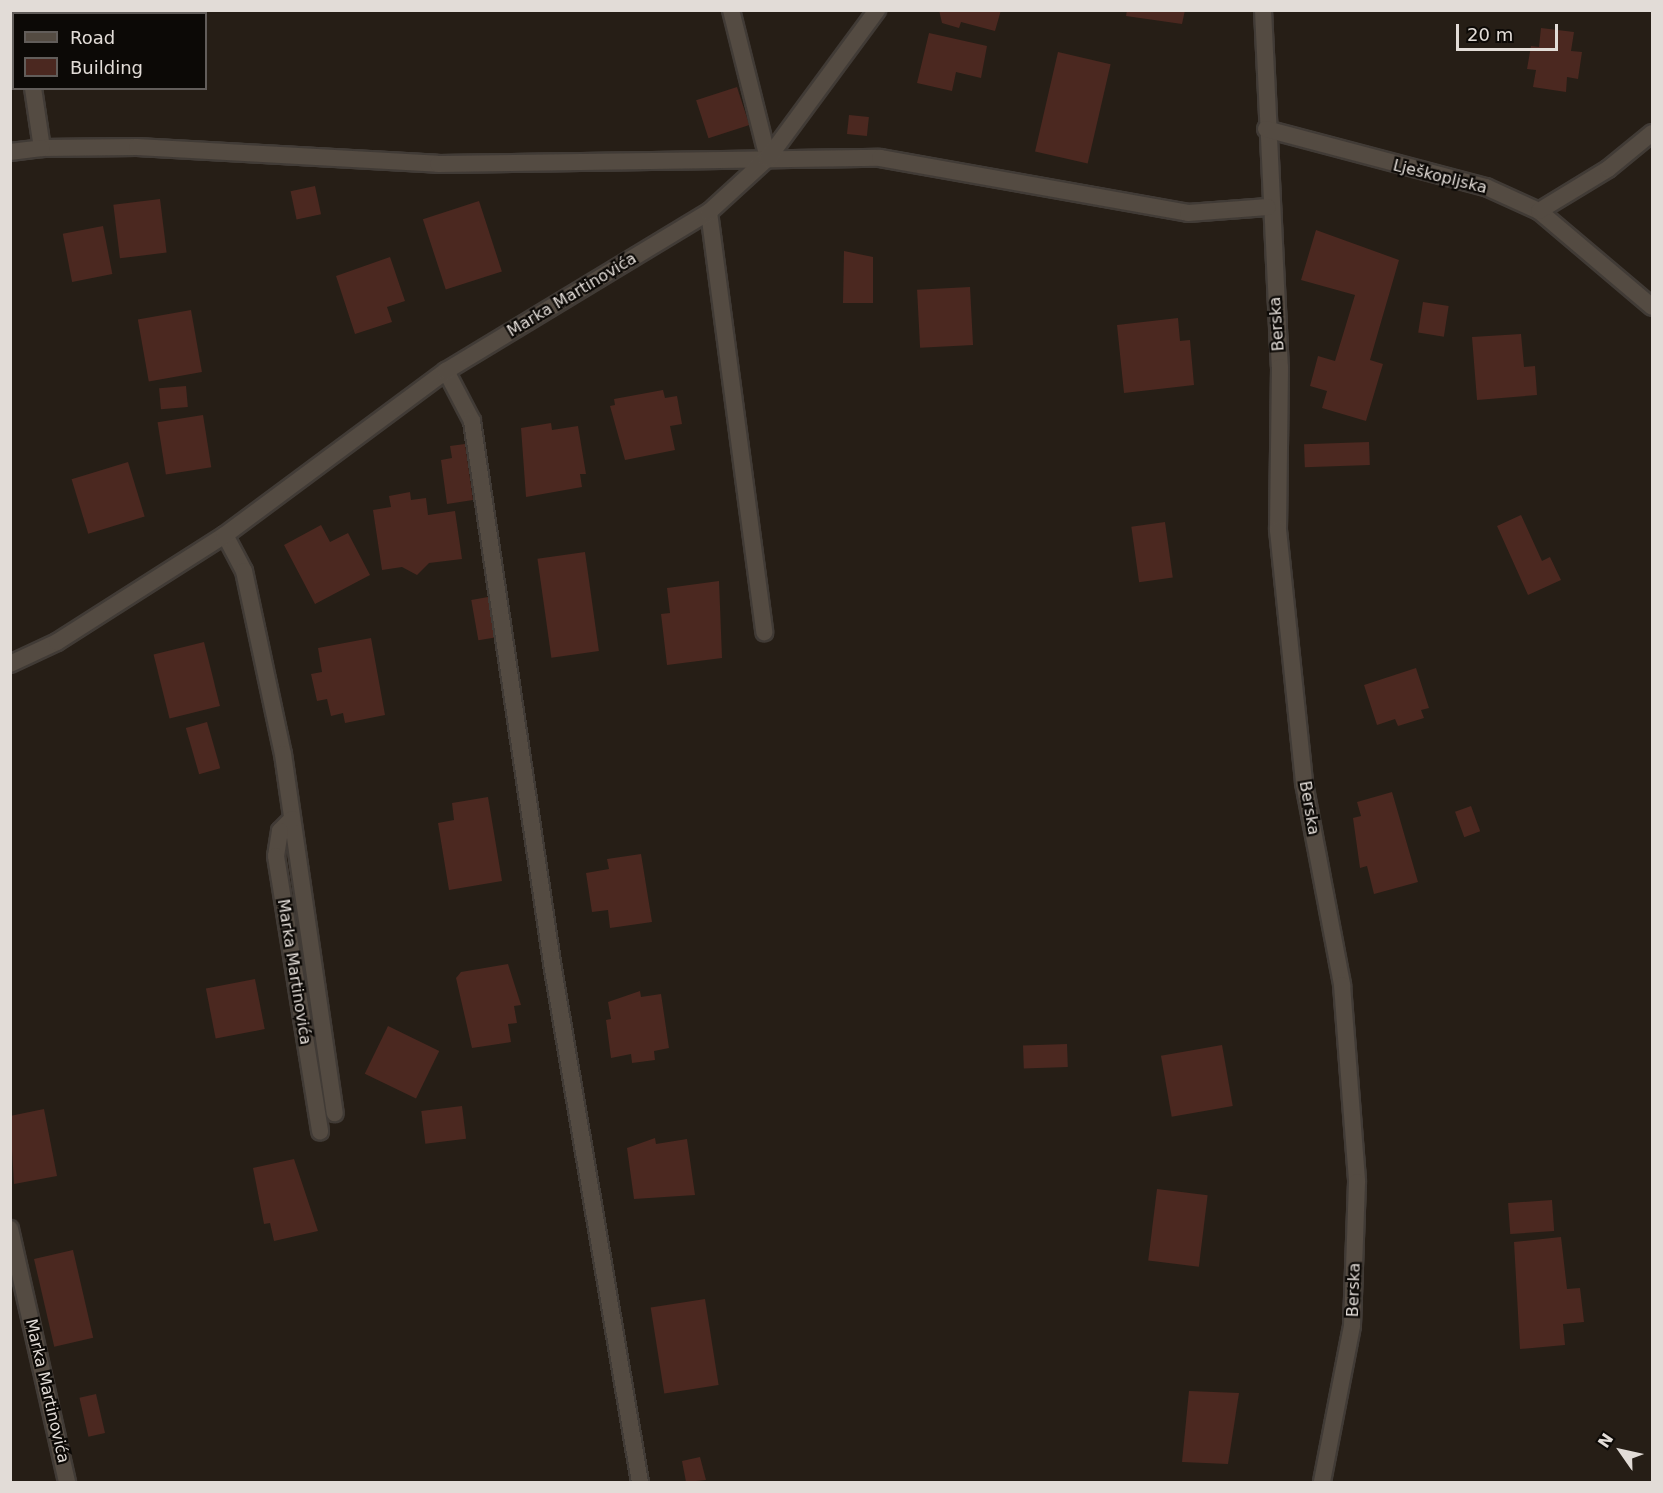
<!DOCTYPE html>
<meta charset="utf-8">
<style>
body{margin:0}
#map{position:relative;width:1663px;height:1493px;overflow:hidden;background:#261e16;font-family:"DejaVu Sans",sans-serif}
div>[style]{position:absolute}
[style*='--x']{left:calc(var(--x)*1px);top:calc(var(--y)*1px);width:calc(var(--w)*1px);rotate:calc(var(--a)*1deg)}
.building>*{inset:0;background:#4b2820;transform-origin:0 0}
.roads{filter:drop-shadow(2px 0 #413b36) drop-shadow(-2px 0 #413b36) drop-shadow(0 2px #413b36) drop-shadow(0 -2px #413b36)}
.service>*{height:16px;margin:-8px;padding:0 8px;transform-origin:8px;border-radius:8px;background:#544b42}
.minor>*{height:16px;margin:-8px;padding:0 8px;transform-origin:8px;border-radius:8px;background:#544b42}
span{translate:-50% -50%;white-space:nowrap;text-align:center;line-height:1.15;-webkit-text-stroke:4.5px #0c0906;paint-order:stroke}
.street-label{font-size:16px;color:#e2dcd7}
.frame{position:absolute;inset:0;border:12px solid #e2dcd7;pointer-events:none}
.legend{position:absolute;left:12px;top:12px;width:195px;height:78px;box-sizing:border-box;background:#0c0906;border:2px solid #625d5a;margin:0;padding:8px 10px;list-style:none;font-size:18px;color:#e2dcd7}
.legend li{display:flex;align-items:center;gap:12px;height:30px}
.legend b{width:30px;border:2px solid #625d5a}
.north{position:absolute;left:1591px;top:1421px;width:60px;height:60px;-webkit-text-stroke:4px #0c0906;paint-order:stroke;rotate:304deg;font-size:16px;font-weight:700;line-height:24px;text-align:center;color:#e2dcd7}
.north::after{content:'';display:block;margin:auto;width:21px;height:27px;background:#e2dcd7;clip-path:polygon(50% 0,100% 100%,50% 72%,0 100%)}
.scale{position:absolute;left:1456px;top:24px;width:102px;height:27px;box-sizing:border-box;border:3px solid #e2dcd7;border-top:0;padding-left:8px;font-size:18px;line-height:21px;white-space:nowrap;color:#e2dcd7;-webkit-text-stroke:4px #0c0906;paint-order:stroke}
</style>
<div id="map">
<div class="building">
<i style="clip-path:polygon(10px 10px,16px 14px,10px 50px)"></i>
<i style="clip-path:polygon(939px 10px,1001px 10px,995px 31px,961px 22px,959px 28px,942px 23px)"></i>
<i style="clip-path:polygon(1127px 10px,1185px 10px,1182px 24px,1126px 16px)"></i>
<i style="clip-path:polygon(1541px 28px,1574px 32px,1571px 51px,1582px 52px,1578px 79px,1567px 77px,1566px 92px,1533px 87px,1536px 70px,1527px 69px,1531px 46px,1539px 47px)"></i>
<i style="clip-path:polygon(929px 33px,987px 46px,981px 78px,956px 72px,952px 91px,917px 83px)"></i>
<i style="left:1058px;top:52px;width:54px;height:102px;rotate:13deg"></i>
<i style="left:737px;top:87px;width:40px;height:43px;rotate:72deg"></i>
<i style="left:849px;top:115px;width:20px;height:19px;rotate:6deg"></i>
<i style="left:315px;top:186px;width:29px;height:25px;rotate:78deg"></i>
<i style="left:160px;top:199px;width:54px;height:47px;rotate:83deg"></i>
<i style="left:479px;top:201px;width:74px;height:59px;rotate:72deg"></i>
<i style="left:103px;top:226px;width:49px;height:41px;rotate:79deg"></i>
<i style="clip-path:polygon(1316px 230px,1399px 260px,1370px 360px,1383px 364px,1366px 421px,1322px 408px,1327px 391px,1310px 386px,1318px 356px,1335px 361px,1355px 295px,1301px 280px)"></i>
<i style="clip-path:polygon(844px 251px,873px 257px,873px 303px,843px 303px)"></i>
<i style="clip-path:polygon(390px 257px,405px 301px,387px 307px,392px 322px,355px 334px,336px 276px)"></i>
<i style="left:970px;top:287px;width:58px;height:53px;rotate:87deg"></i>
<i style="left:1423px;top:302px;width:26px;height:31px;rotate:9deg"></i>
<i style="left:191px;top:310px;width:63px;height:54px;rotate:80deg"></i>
<i style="clip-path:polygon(1178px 318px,1180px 341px,1190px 340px,1194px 385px,1124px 393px,1117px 325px)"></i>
<i style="clip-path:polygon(1521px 334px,1524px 367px,1535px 366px,1537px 395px,1477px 400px,1472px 337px)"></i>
<i style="left:186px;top:386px;width:21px;height:27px;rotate:85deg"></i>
<i style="clip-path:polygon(663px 390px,665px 398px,677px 396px,682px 424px,670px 426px,675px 450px,625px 460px,610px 406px,615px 405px,614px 399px)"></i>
<i style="left:203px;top:415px;width:53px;height:46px;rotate:81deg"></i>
<i style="clip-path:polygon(551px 423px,552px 430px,578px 426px,586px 474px,580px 474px,582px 487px,526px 497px,521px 428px)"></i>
<i style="left:1369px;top:442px;width:23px;height:65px;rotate:88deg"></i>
<i style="clip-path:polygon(465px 444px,473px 500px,447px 504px,441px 460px,452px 458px,450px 446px)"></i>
<i style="left:128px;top:462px;width:57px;height:59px;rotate:73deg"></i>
<i style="clip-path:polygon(410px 492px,411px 500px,426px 498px,428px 515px,455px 511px,462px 559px,429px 563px,417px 575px,402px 567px,382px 570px,373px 510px,391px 507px,389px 496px)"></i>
<i style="clip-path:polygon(1521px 515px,1542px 561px,1550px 557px,1561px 580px,1528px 595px,1497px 526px)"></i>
<i style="left:1165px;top:522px;width:56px;height:34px;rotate:82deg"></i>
<i style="clip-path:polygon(321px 525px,330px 542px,348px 533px,370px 575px,315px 604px,284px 545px)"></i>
<i style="left:585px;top:552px;width:100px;height:48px;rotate:82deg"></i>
<i style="clip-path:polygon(719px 581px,722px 658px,667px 665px,661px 614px,670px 613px,667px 588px)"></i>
<i style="left:488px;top:597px;width:41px;height:17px;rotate:80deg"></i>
<i style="clip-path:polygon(371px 638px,385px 715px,345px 723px,343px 713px,331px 716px,327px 699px,317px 701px,311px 674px,322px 672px,318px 648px)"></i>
<i style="left:204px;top:642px;width:66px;height:52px;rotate:76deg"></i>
<i style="clip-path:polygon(1416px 668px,1429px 708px,1421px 710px,1424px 718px,1398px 726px,1395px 719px,1377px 725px,1364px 685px)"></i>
<i style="left:207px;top:722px;width:48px;height:22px;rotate:74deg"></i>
<i style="clip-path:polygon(1392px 792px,1418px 882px,1374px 894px,1367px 866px,1360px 868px,1353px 818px,1361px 816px,1357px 802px)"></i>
<i style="clip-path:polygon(488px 797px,502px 881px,449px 890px,438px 823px,454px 820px,452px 803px)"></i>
<i style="left:1471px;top:806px;width:27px;height:17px;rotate:70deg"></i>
<i style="clip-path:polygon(641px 854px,652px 922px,610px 928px,608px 910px,592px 912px,586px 873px,609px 869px,607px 859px)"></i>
<i style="clip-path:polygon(508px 964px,521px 1005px,514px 1006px,517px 1023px,508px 1024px,511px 1042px,472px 1048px,456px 978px,461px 972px)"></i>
<i style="left:255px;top:979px;width:51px;height:50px;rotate:79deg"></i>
<i style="clip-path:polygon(640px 991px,641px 997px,661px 994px,669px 1048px,654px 1051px,655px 1060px,632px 1063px,631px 1054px,611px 1058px,606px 1020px,611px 1019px,608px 1002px)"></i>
<i style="left:388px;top:1026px;width:57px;height:53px;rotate:26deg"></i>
<i style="left:1067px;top:1044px;width:23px;height:44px;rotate:88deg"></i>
<i style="left:1222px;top:1045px;width:62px;height:62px;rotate:80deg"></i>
<i style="left:462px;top:1106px;width:33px;height:41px;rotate:83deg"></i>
<i style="clip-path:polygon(44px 1109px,57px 1176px,14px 1184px,10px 1116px)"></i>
<i style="clip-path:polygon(655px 1138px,656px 1144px,687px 1139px,695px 1195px,634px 1199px,627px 1148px)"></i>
<i style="clip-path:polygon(294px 1159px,318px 1231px,274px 1241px,270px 1223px,264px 1224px,253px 1168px)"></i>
<i style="left:1157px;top:1189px;width:51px;height:72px;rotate:7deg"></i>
<i style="left:1552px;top:1200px;width:31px;height:44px;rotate:86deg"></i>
<i style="clip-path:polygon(1561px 1237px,1567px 1289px,1580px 1288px,1584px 1322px,1563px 1324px,1565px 1345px,1520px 1349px,1514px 1242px)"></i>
<i style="left:73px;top:1250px;width:90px;height:40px;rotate:77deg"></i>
<i style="left:705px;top:1299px;width:87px;height:55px;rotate:81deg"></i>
<i style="clip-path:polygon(1189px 1391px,1239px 1393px,1228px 1464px,1182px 1462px)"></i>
<i style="left:96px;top:1394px;width:40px;height:17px;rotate:77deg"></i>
<i style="clip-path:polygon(700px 1457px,706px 1480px,686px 1482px,682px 1461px)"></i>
</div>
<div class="roads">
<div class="service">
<i style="--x:731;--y:10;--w:153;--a:76"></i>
</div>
<div class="minor">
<i style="--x:28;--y:10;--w:4;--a:90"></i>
<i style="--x:1263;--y:10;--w:357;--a:87.3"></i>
<i style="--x:1280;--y:367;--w:163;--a:90.7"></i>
<i style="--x:1278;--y:530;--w:254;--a:84.1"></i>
<i style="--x:1304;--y:783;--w:206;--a:79.3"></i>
<i style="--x:1342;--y:985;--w:198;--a:85.6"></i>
<i style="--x:1357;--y:1182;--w:144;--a:92"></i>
<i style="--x:1352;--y:1326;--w:159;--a:100.9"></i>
<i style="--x:33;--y:88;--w:61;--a:81.5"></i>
<i style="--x:42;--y:148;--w:95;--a:-0.6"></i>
<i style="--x:137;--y:147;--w:301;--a:3.2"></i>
<i style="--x:438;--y:164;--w:442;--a:-0.8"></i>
<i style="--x:880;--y:158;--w:313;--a:10.1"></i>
<i style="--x:1188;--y:213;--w:80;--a:-4.3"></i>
<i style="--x:1266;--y:129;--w:228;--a:14.8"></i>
<i style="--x:1486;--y:187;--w:58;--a:24.4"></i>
<i style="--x:1539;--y:211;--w:148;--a:40.3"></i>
<i style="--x:10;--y:152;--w:32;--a:-7"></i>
<i style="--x:1539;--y:211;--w:81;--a:-31.3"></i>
<i style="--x:1608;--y:169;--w:57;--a:-39.3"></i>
<i style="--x:709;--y:212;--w:424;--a:82.5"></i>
<i style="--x:446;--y:371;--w:56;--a:62.5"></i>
<i style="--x:472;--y:421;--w:548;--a:81.6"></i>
<i style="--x:552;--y:963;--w:526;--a:80.38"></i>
<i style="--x:225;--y:535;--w:41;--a:62.2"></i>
<i style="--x:244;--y:571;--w:187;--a:78"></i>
<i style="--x:283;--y:754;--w:363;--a:81.8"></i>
<i style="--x:10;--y:664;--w:52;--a:-25.1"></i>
<i style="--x:57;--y:642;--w:199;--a:-32.5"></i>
<i style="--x:225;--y:535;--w:275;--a:-36.6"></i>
<i style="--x:446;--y:371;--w:307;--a:-31.2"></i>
<i style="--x:709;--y:212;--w:80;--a:-42.5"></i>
<i style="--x:768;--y:158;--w:184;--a:-53.6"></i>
<i style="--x:292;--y:819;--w:17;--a:135"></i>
<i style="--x:280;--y:831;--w:25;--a:99"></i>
<i style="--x:276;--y:856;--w:279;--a:80.9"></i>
<i style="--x:10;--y:1229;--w:259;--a:77.3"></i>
</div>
</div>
<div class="street-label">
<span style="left:1440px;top:177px;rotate:14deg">Lješkopljska</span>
<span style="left:572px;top:295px;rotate:-31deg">Marka Martinovića</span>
<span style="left:1277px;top:324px;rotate:-94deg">Berska</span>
<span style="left:1309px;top:808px;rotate:80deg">Berska</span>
<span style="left:294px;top:972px;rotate:81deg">Marka Martinovića</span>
<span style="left:1354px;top:1290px;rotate:-88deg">Berska</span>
<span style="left:47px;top:1391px;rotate:77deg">Marka Martinovića</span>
</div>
<div class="frame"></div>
<ul class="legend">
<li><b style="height:8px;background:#544b42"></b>Road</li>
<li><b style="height:16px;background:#4b2820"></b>Building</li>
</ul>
<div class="north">N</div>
<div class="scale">20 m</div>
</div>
